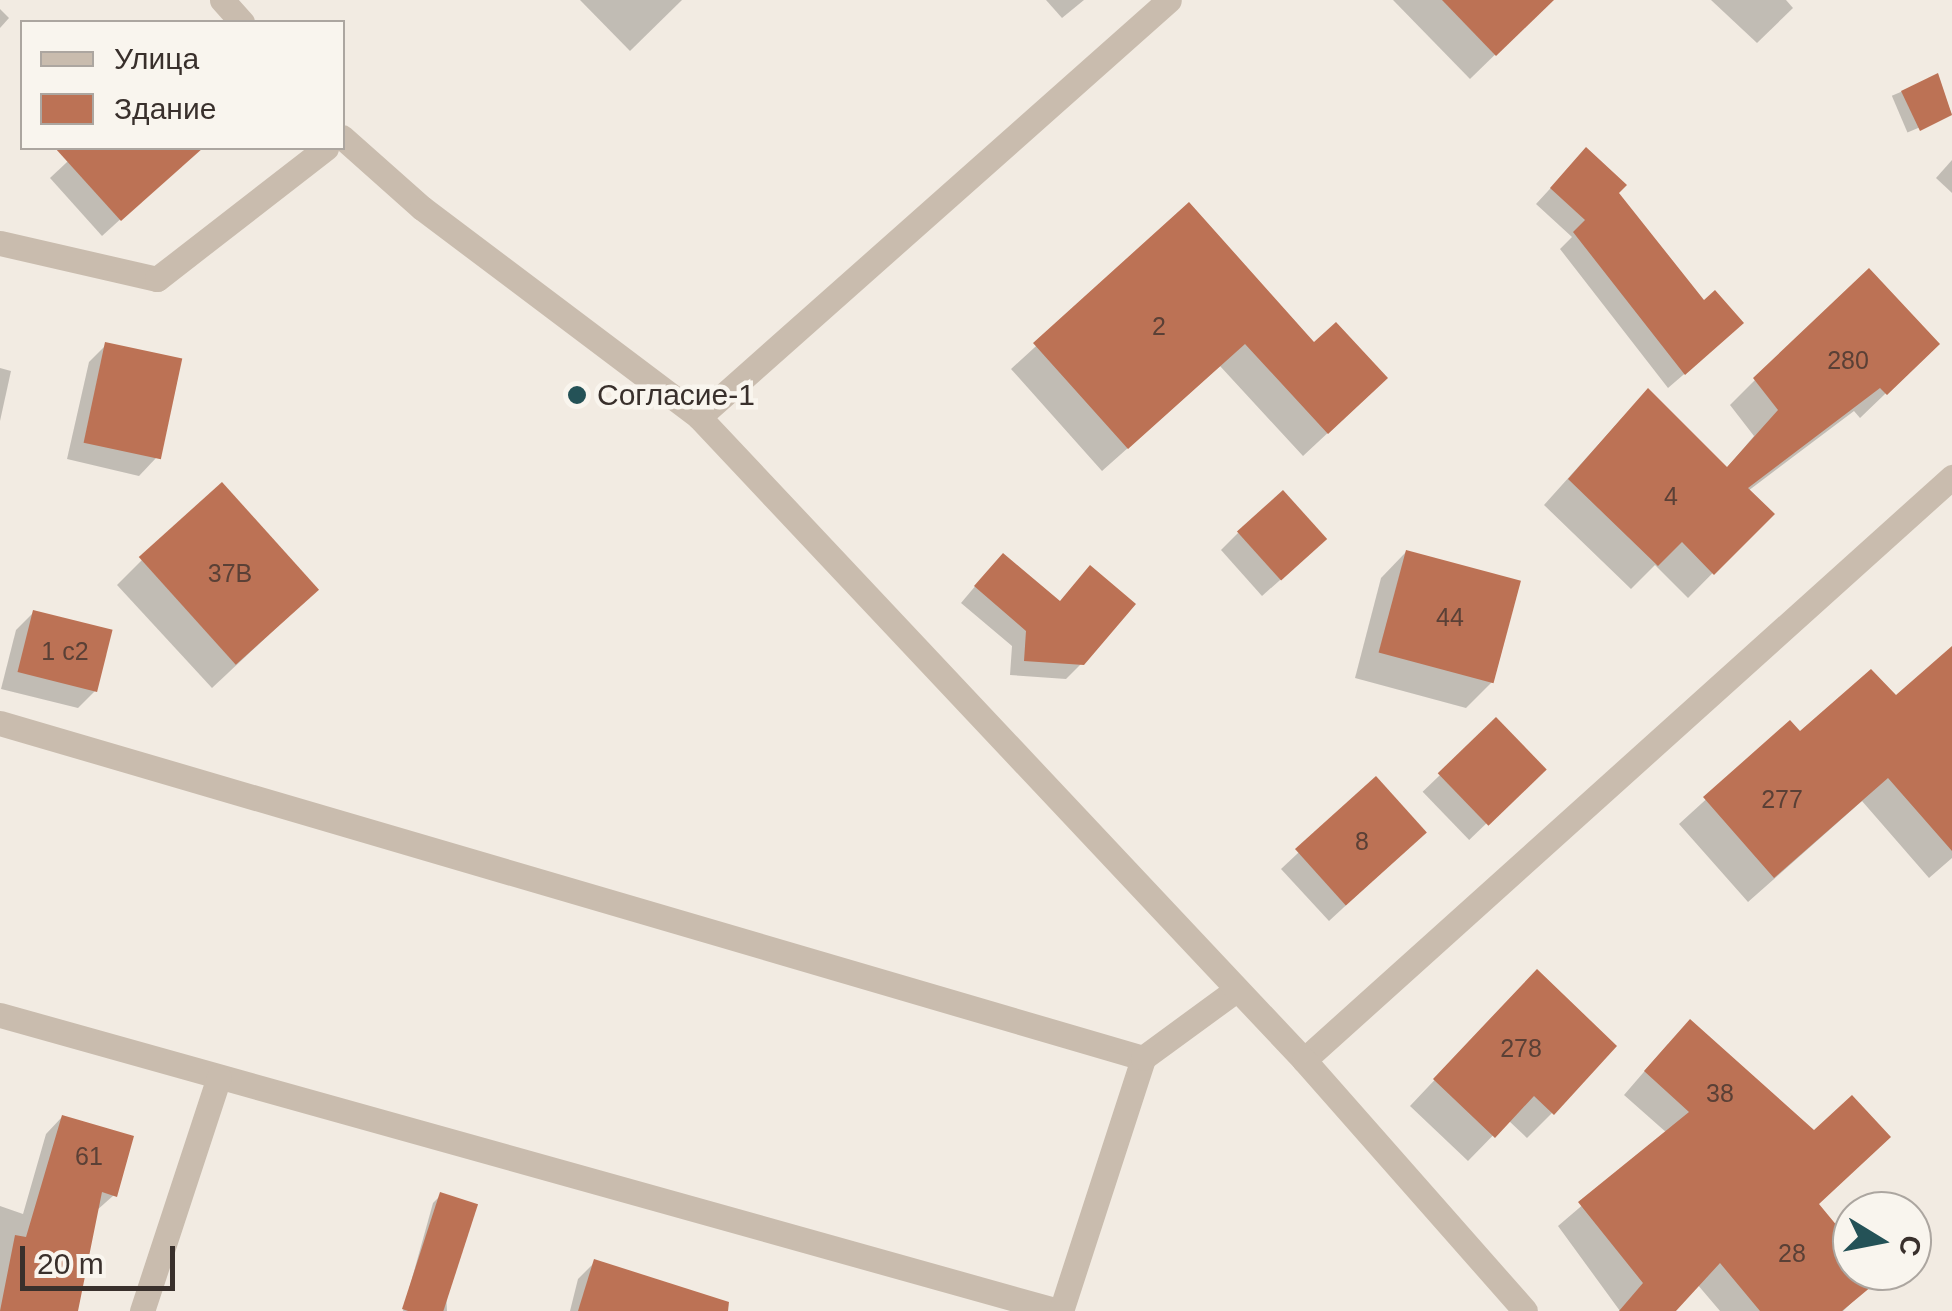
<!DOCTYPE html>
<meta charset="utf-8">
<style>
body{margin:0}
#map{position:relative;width:1952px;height:1311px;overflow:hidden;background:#f2ebe2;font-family:Helvetica,sans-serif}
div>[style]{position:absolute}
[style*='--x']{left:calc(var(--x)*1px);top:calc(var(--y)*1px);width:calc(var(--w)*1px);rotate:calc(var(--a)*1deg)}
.shadow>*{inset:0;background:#0003;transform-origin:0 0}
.building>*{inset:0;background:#bc7255;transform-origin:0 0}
.minor>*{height:25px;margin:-12.5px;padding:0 12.5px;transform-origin:12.5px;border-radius:12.5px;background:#c9bcae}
.tertiary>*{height:25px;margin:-12.5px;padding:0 12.5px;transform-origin:12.5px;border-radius:12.5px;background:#c9bcae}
.dots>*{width:28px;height:28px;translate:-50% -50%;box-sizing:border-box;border:5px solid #f9f5ee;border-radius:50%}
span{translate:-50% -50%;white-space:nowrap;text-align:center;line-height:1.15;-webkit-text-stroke:9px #f9f5ee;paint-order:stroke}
.number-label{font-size:25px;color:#5a4036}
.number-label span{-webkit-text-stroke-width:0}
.poi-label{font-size:30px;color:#39302c}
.left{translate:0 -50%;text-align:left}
.legend{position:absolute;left:20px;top:20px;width:325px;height:130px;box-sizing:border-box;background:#f9f5ee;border:2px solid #aca6a0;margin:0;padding:12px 18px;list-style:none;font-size:30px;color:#39302c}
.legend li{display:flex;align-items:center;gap:20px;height:50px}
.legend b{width:50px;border:2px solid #aca6a0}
.north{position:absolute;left:1832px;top:1191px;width:100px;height:100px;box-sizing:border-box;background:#f9f5ee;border:2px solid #aca6a0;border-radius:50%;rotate:100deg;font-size:28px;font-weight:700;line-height:40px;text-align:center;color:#39302c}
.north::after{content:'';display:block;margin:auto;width:35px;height:45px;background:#245257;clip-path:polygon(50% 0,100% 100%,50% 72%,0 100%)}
.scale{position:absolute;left:20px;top:1246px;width:155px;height:45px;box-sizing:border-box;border:5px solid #39302c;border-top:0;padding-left:12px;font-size:30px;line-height:35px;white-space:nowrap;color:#39302c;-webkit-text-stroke:8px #f9f5ee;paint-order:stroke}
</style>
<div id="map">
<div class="shadow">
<i style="clip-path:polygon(580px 0,682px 0,630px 51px)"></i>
<i style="clip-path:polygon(1046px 0,1084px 0,1062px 18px)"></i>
<i style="clip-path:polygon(1393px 0,1551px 0,1470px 79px)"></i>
<i style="clip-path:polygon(1711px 0,1786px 0,1793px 8px,1757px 43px)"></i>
<i style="clip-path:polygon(0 9px,9px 18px,0 28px)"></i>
<i style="left:1936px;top:77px;width:40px;height:48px;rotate:67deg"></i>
<i style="clip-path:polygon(82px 148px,166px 148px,181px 164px,102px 236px,50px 178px)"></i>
<i style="clip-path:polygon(1952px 160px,1952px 193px,1936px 178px)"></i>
<i style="clip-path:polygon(1571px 166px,1616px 193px,1726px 338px,1668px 388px,1560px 249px,1572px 237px,1536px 204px)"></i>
<i style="clip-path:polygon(1189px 206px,1361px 402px,1303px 456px,1220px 366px,1102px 471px,1011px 369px)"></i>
<i style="clip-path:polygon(106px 345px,156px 458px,139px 476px,67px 459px,89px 362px)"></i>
<i style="clip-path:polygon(0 368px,11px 371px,0 421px)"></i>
<i style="clip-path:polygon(1911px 369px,1860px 418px,1854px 411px,1748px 491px,1771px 514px,1688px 598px,1655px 565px,1631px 589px,1544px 505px,1623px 417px,1726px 469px,1754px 436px,1730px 405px,1755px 380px)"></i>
<i style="clip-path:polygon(1238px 533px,1307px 556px,1262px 596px,1221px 550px)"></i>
<i style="clip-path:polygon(1406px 552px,1492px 682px,1466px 708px,1355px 678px,1381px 578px)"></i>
<i style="clip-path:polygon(142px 560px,291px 614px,212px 688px,117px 585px)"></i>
<i style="clip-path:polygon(988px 571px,1082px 663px,1066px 679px,1010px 675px,1012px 646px,961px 603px)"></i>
<i style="clip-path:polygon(33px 613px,95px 691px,78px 708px,1px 689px,16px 630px)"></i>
<i style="clip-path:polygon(1952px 658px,1952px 858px,1929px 878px,1862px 801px,1748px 902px,1679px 824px,1790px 723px,1800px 734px,1895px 699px)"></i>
<i style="left:1496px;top:721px;width:67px;height:102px;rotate:46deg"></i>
<i style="clip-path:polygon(1376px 780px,1407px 849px,1329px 921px,1281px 869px)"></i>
<i style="clip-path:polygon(1512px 998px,1552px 1113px,1527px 1138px,1508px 1120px,1468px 1161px,1410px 1106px)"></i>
<i style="clip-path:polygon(1668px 1044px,1852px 1248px,1852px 1271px,1877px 1278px,1843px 1311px,1720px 1311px,1697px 1284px,1673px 1311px,1620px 1311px,1558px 1226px,1667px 1133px,1624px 1095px)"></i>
<i style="clip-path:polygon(62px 1117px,114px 1195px,96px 1211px,75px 1311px,0 1311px,0 1206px,23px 1214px,46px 1134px)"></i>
<i style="clip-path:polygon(441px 1195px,447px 1311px,403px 1311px,433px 1203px)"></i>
<i style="clip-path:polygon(595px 1262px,657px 1311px,570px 1311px,578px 1279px)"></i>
</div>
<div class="building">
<i style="clip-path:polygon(1442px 0,1554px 0,1496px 56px)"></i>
<i style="clip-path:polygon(1938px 73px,1952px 115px,1920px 131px,1901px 91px)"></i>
<i style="clip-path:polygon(1586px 147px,1627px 185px,1619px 193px,1704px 300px,1715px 290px,1744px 323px,1685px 375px,1573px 232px,1585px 220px,1550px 188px)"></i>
<i style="clip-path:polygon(55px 148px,203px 148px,121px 221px)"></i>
<i style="clip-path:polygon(1189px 202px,1314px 342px,1336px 322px,1388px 378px,1328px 434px,1245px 344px,1128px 449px,1033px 343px)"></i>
<i style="clip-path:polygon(1869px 268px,1940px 344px,1887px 395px,1880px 388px,1748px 488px,1775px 514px,1714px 575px,1682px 542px,1658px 566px,1568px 479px,1648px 388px,1727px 467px,1778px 410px,1753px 378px)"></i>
<i style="left:105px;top:342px;width:79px;height:103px;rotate:12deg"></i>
<i style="left:222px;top:482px;width:145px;height:112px;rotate:48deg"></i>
<i style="left:1283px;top:490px;width:66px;height:62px;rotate:48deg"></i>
<i style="left:1406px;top:550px;width:119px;height:106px;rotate:15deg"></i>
<i style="clip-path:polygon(1003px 553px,1060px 601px,1090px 565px,1136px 604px,1084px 665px,1024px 661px,1026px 631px,974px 586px)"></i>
<i style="left:33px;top:610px;width:82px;height:64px;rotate:14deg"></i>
<i style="clip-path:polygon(1952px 646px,1952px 851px,1888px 778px,1774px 878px,1703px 797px,1790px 720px,1800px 731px,1871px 669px,1896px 695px)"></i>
<i style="left:1496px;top:717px;width:73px;height:81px;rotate:46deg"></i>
<i style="left:1376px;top:776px;width:76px;height:109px;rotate:48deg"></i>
<i style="clip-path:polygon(1537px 969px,1617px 1046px,1554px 1115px,1534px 1096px,1495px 1138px,1433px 1079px)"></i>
<i style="clip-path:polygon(1690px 1019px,1814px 1130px,1852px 1095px,1891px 1137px,1819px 1204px,1852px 1244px,1852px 1271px,1890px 1271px,1842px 1311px,1760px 1311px,1720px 1263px,1676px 1311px,1619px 1311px,1643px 1283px,1578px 1202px,1689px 1112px,1644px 1071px)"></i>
<i style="clip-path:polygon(62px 1115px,134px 1136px,117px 1197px,102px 1192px,78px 1311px,0 1311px,15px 1235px,26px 1237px)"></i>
<i style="left:440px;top:1192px;width:40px;height:123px;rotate:18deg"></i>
<i style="clip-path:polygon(594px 1259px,729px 1302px,728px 1311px,578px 1311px)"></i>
</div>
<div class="minor">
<i style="--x:0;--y:243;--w:161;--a:12.9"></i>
<i style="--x:157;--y:279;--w:214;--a:-37.8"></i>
<i style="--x:699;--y:417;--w:628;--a:-41.58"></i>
<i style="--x:0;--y:723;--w:1191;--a:16.34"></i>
<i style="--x:0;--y:1015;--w:1099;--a:15.63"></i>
<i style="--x:1304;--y:1060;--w:872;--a:-41.98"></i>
<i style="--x:142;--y:1311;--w:246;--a:-71.8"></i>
<i style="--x:1061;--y:1311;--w:266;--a:-72"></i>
<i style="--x:1143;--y:1058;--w:115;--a:-36.2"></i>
</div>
<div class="tertiary">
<i style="--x:222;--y:0;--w:30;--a:48"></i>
<i style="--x:342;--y:137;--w:107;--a:41.6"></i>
<i style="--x:422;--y:208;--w:347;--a:37"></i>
<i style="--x:699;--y:417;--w:883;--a:46.74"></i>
<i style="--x:1304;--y:1060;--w:334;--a:48.6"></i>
</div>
<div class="dots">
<i style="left:577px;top:395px;background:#245257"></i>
</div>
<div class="number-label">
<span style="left:1159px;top:326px">2</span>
<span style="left:1848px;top:360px">280</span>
<span style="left:1671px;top:496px">4</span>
<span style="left:230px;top:573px">37В</span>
<span style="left:1450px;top:617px">44</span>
<span style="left:65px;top:651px">1 с2</span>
<span style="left:1782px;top:799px">277</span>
<span style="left:1362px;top:841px">8</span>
<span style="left:1521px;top:1048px">278</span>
<span style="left:1720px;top:1093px">38</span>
<span style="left:89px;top:1156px">61</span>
<span style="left:1792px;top:1253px">28</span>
</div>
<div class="poi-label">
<span class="left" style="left:597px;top:395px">Согласие-1</span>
</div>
<ul class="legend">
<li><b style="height:12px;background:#c9bcae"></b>Улица</li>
<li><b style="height:28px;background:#bc7255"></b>Здание</li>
</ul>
<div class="north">С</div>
<div class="scale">20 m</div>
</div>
